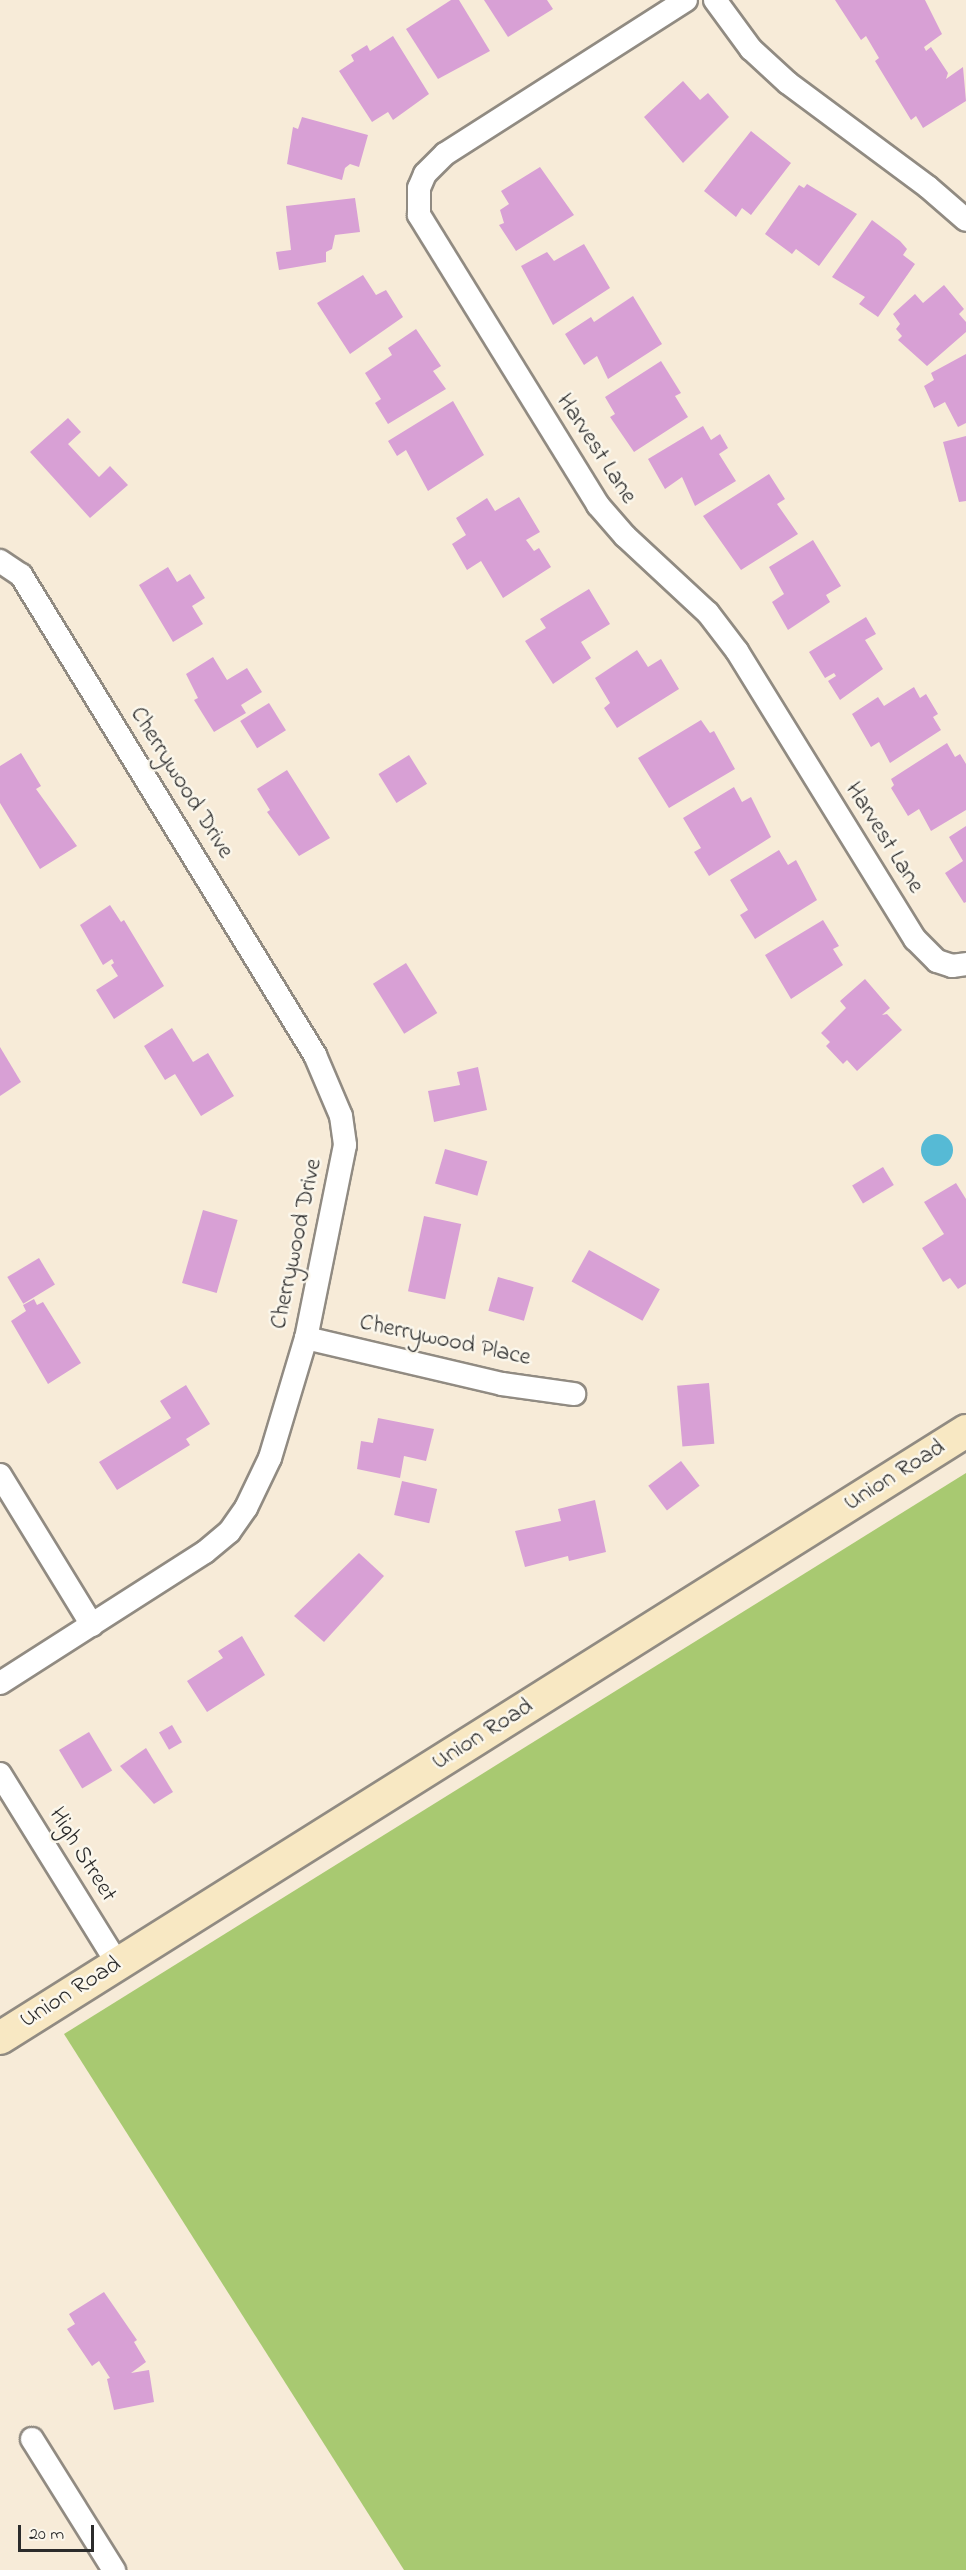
<!DOCTYPE html>
<style>
body{margin:0}
#map{position:relative;width:966px;height:2570px;overflow:hidden;background:#f7ebd8;font-family:"Indie Flower",sans-serif}
div>[style]{position:absolute}
[style*='--x']{left:calc(var(--x)*1px);top:calc(var(--y)*1px);width:calc(var(--w)*1px);rotate:calc(var(--a)*1deg)}
.green>*{inset:0;background:#a8c971}
.water>*{inset:0;background:#56bad5}
.round{border-radius:50%}
.building>*{inset:0;background:#d8a0d5;transform-origin:0 0}
.roads{filter:drop-shadow(2px 0 #918b82) drop-shadow(-2px 0 #918b82) drop-shadow(0 2px #918b82) drop-shadow(0 -2px #918b82)}
.minor>*{height:22px;margin:-11px;padding:0 11px;transform-origin:11px;border-radius:11px;background:#fff}
.secondary>*{height:32px;margin:-16px;padding:0 16px;transform-origin:16px;border-radius:16px;background:#f8e8c3}
span{translate:-50% -50%;white-space:nowrap;text-align:center;line-height:1.15;-webkit-text-stroke:5px #fbf7ec;paint-order:stroke}
.street-label{font-size:24px;color:#2b2b2b}
.scale{position:absolute;left:18px;top:2525px;width:76px;height:27px;box-sizing:border-box;border:3px solid #2b2b2b;border-top:0;padding-left:8px;font-size:18px;line-height:21px;white-space:nowrap;color:#2b2b2b;-webkit-text-stroke:4px #fbf7ec;paint-order:stroke}
</style>
<div id="map">
<div class="green">
<i style="clip-path:polygon(966px 1473px,966px 2570px,404px 2570px,64px 2034px)"></i>
</div>
<div class="water">
<i class="round" style="left:921px;top:1134px;width:32px;height:32px"></i>
</div>
<div class="building">
<i style="clip-path:polygon(451px 0,459px 0,490px 51px,438px 79px,406px 29px)"></i>
<i style="clip-path:polygon(484px 0,547px 0,553px 9px,508px 37px)"></i>
<i style="clip-path:polygon(835px 0,925px 0,942px 34px,924px 47px,926px 51px,931px 47px,948px 73px,946px 79px,963px 67px,966px 101px,923px 128px,916px 116px,911px 120px,875px 61px,879px 58px,866px 36px,861px 40px)"></i>
<i style="clip-path:polygon(393px 36px,429px 94px,393px 120px,388px 112px,372px 122px,339px 71px,354px 61px,351px 55px,367px 45px,370px 51px)"></i>
<i style="clip-path:polygon(683px 81px,700px 100px,708px 93px,729px 117px,683px 163px,644px 117px)"></i>
<i style="clip-path:polygon(302px 117px,368px 135px,359px 167px,350px 164px,345px 168px,342px 180px,287px 164px,293px 127px,298px 129px)"></i>
<i style="clip-path:polygon(751px 131px,791px 163px,751px 215px,742px 208px,736px 217px,704px 191px)"></i>
<i style="clip-path:polygon(540px 167px,574px 215px,516px 251px,499px 225px,504px 223px,500px 210px,509px 204px,501px 191px)"></i>
<i style="clip-path:polygon(807px 184px,857px 214px,819px 266px,796px 249px,792px 254px,765px 234px,799px 185px,804px 188px)"></i>
<i style="clip-path:polygon(355px 198px,360px 232px,335px 235px,332px 249px,326px 252px,326px 262px,279px 270px,276px 252px,291px 250px,286px 206px)"></i>
<i style="clip-path:polygon(872px 220px,900px 241px,907px 249px,903px 255px,915px 264px,878px 317px,859px 304px,865px 297px,832px 277px)"></i>
<i style="clip-path:polygon(584px 244px,610px 288px,553px 325px,521px 266px,547px 252px,554px 261px)"></i>
<i style="clip-path:polygon(363px 275px,376px 295px,386px 290px,403px 317px,350px 354px,317px 303px)"></i>
<i style="clip-path:polygon(944px 285px,964px 309px,959px 314px,966px 322px,966px 332px,927px 366px,898px 340px,902px 336px,896px 329px,900px 324px,893px 314px,915px 294px,923px 303px)"></i>
<i style="clip-path:polygon(633px 296px,662px 344px,608px 379px,597px 356px,584px 365px,565px 334px,591px 317px,594px 322px)"></i>
<i style="clip-path:polygon(416px 329px,441px 366px,433px 371px,446px 389px,388px 424px,375px 403px,381px 399px,365px 373px,392px 355px,388px 348px)"></i>
<i style="clip-path:polygon(966px 354px,966px 423px,958px 427px,945px 402px,934px 408px,924px 386px,934px 380px,931px 373px)"></i>
<i style="clip-path:polygon(661px 361px,681px 393px,675px 396px,688px 417px,634px 452px,610px 417px,615px 414px,605px 397px)"></i>
<i style="clip-path:polygon(453px 401px,484px 455px,428px 491px,406px 450px,397px 456px,388px 441px)"></i>
<i style="clip-path:polygon(68px 418px,81px 432px,68px 444px,99px 477px,110px 466px,128px 485px,90px 518px,30px 452px)"></i>
<i style="clip-path:polygon(703px 426px,711px 440px,720px 434px,728px 448px,719px 454px,736px 481px,695px 506px,682px 477px,665px 489px,648px 459px)"></i>
<i style="clip-path:polygon(966px 436px,966px 501px,959px 502px,943px 442px)"></i>
<i style="clip-path:polygon(769px 474px,785px 499px,777px 504px,798px 534px,741px 570px,703px 516px)"></i>
<i style="clip-path:polygon(519px 497px,540px 532px,526px 540px,534px 551px,539px 548px,551px 567px,503px 598px,481px 561px,467px 570px,452px 544px,466px 535px,456px 518px,487px 498px,495px 511px)"></i>
<i style="clip-path:polygon(813px 540px,841px 586px,826px 595px,830px 602px,788px 630px,772px 602px,784px 594px,769px 567px)"></i>
<i style="clip-path:polygon(168px 567px,177px 582px,190px 574px,205px 598px,192px 606px,203px 624px,173px 642px,139px 585px)"></i>
<i style="clip-path:polygon(589px 589px,610px 624px,581px 642px,591px 658px,553px 684px,525px 641px,546px 628px,540px 619px)"></i>
<i style="clip-path:polygon(866px 617px,876px 634px,865px 640px,883px 669px,840px 700px,828px 681px,836px 676px,834px 673px,825px 678px,809px 652px)"></i>
<i style="clip-path:polygon(637px 650px,648px 667px,661px 659px,679px 689px,617px 728px,604px 708px,610px 703px,595px 678px)"></i>
<i style="clip-path:polygon(213px 657px,227px 680px,247px 668px,262px 692px,241px 705px,246px 713px,214px 732px,194px 700px,198px 698px,186px 674px)"></i>
<i style="clip-path:polygon(914px 687px,920px 698px,926px 694px,938px 714px,933px 717px,941px 730px,890px 763px,879px 742px,871px 747px,852px 714px,878px 697px,884px 706px)"></i>
<i style="left:269px;top:703px;width:32px;height:34px;rotate:58deg"></i>
<i style="clip-path:polygon(701px 720px,710px 733px,714px 731px,735px 769px,669px 808px,638px 758px)"></i>
<i style="clip-path:polygon(947px 743px,955px 757px,960px 754px,966px 764px,966px 810px,931px 831px,919px 809px,908px 816px,891px 788px,894px 785px,891px 779px)"></i>
<i style="clip-path:polygon(21px 753px,41px 786px,36px 789px,77px 846px,40px 869px,0 803px,0 766px)"></i>
<i style="left:409px;top:755px;width:34px;height:36px;rotate:58deg"></i>
<i style="clip-path:polygon(287px 770px,330px 838px,299px 856px,267px 812px,270px 810px,257px 789px)"></i>
<i style="clip-path:polygon(734px 787px,742px 802px,751px 797px,771px 837px,709px 876px,694px 852px,701px 848px,683px 818px)"></i>
<i style="clip-path:polygon(966px 826px,966px 902px,964px 903px,945px 873px,963px 861px,949px 837px)"></i>
<i style="clip-path:polygon(779px 850px,788px 865px,796px 860px,817px 900px,755px 939px,740px 915px,748px 910px,730px 880px)"></i>
<i style="clip-path:polygon(110px 905px,121px 922px,124px 920px,164px 986px,114px 1019px,96px 990px,118px 976px,111px 965px,114px 963px,112px 959px,103px 965px,80px 925px)"></i>
<i style="clip-path:polygon(823px 920px,839px 946px,833px 949px,843px 965px,791px 999px,765px 955px)"></i>
<i style="left:406px;top:963px;width:59px;height:39px;rotate:58deg"></i>
<i style="clip-path:polygon(865px 979px,890px 1008px,882px 1015px,887px 1014px,902px 1030px,857px 1071px,847px 1060px,843px 1064px,826px 1046px,830px 1042px,821px 1033px,846px 1008px,840px 1001px)"></i>
<i style="clip-path:polygon(172px 1028px,193px 1062px,208px 1053px,234px 1096px,201px 1116px,175px 1074px,165px 1080px,144px 1046px)"></i>
<i style="clip-path:polygon(0 1047px,21px 1082px,0 1096px)"></i>
<i style="clip-path:polygon(478px 1067px,487px 1110px,434px 1122px,428px 1091px,460px 1085px,457px 1072px)"></i>
<i style="left:445px;top:1149px;width:44px;height:36px;rotate:16deg"></i>
<i style="left:883px;top:1167px;width:21px;height:36px;rotate:59deg"></i>
<i style="clip-path:polygon(956px 1183px,966px 1199px,966px 1284px,958px 1289px,950px 1278px,943px 1282px,922px 1248px,944px 1234px,924px 1202px)"></i>
<i style="left:203px;top:1210px;width:36px;height:76px;rotate:16deg"></i>
<i style="left:424px;top:1216px;width:38px;height:77px;rotate:12deg"></i>
<i style="left:589px;top:1250px;width:81px;height:36px;rotate:29deg"></i>
<i style="left:39px;top:1258px;width:31px;height:37px;rotate:59deg"></i>
<i style="left:498px;top:1277px;width:37px;height:35px;rotate:16deg"></i>
<i style="clip-path:polygon(34px 1299px,37px 1305px,43px 1302px,81px 1363px,48px 1384px,11px 1321px,26px 1311px,23px 1305px)"></i>
<i style="left:709px;top:1383px;width:61px;height:32px;rotate:85deg"></i>
<i style="clip-path:polygon(186px 1385px,210px 1424px,186px 1439px,190px 1445px,117px 1490px,99px 1462px,171px 1418px,160px 1401px)"></i>
<i style="clip-path:polygon(378px 1418px,434px 1429px,426px 1461px,404px 1456px,400px 1478px,357px 1469px,361px 1441px,373px 1443px)"></i>
<i style="left:681px;top:1461px;width:31px;height:41px;rotate:53deg"></i>
<i style="left:402px;top:1481px;width:36px;height:35px;rotate:13deg"></i>
<i style="clip-path:polygon(595px 1500px,606px 1552px,569px 1561px,568px 1556px,525px 1567px,515px 1531px,561px 1521px,558px 1509px)"></i>
<i style="clip-path:polygon(359px 1553px,384px 1576px,324px 1642px,294px 1616px)"></i>
<i style="clip-path:polygon(242px 1636px,265px 1675px,207px 1712px,187px 1681px,223px 1658px,218px 1651px)"></i>
<i style="left:172px;top:1725px;width:20px;height:15px;rotate:60deg"></i>
<i style="left:89px;top:1732px;width:45px;height:35px;rotate:59deg"></i>
<i style="clip-path:polygon(146px 1748px,173px 1792px,154px 1804px,120px 1766px)"></i>
<i style="clip-path:polygon(104px 2292px,137px 2340px,134px 2342px,146px 2362px,131px 2373px,149px 2370px,154px 2402px,114px 2410px,107px 2379px,110px 2378px,99px 2361px,92px 2366px,67px 2329px,75px 2324px,69px 2314px)"></i>
</div>
<div class="roads">
<div class="minor">
<i style="--x:686;--y:0;--w:286;--a:147.4"></i>
<i style="--x:445;--y:154;--w:28;--a:135"></i>
<i style="--x:425;--y:174;--w:15;--a:113"></i>
<i style="--x:419;--y:188;--w:27;--a:90"></i>
<i style="--x:419;--y:215;--w:341;--a:58.3"></i>
<i style="--x:598;--y:505;--w:41;--a:48.9"></i>
<i style="--x:625;--y:536;--w:113;--a:42.9"></i>
<i style="--x:708;--y:613;--w:48;--a:52.7"></i>
<i style="--x:737;--y:651;--w:339;--a:58.3"></i>
<i style="--x:915;--y:939;--w:31;--a:45"></i>
<i style="--x:937;--y:961;--w:16;--a:18"></i>
<i style="--x:952;--y:966;--w:14;--a:-8"></i>
<i style="--x:715;--y:0;--w:61;--a:53.7"></i>
<i style="--x:751;--y:49;--w:50;--a:42.6"></i>
<i style="--x:788;--y:83;--w:174;--a:36.6"></i>
<i style="--x:928;--y:187;--w:50;--a:41"></i>
<i style="--x:0;--y:561;--w:25;--a:34"></i>
<i style="--x:21;--y:575;--w:563;--a:58.51"></i>
<i style="--x:315;--y:1055;--w:66;--a:66.9"></i>
<i style="--x:341;--y:1116;--w:29;--a:82"></i>
<i style="--x:345;--y:1145;--w:197;--a:101.4"></i>
<i style="--x:306;--y:1338;--w:125;--a:106.7"></i>
<i style="--x:270;--y:1458;--w:55;--a:115.6"></i>
<i style="--x:246;--y:1508;--w:29;--a:125"></i>
<i style="--x:229;--y:1532;--w:31;--a:140"></i>
<i style="--x:205;--y:1552;--w:243;--a:147.4"></i>
<i style="--x:306;--y:1338;--w:201;--a:13.2"></i>
<i style="--x:502;--y:1384;--w:73;--a:7.9"></i>
<i style="--x:0;--y:1475;--w:176;--a:58.5"></i>
<i style="--x:0;--y:1774;--w:224;--a:58.2"></i>
<i style="--x:32;--y:2439;--w:155;--a:58"></i>
</div>
<div class="secondary">
<i style="--x:0;--y:2038;--w:1141;--a:-32.14"></i>
</div>
</div>
<div class="street-label">
<span style="left:596px;top:449px;rotate:57deg">Harvest Lane</span>
<span style="left:181px;top:783px;rotate:58deg">Cherrywood Drive</span>
<span style="left:884px;top:838px;rotate:58deg">Harvest Lane</span>
<span style="left:297px;top:1244px;rotate:-78deg">Cherrywood Drive</span>
<span style="left:445px;top:1341px;rotate:12deg">Cherrywood Place</span>
<span style="left:895px;top:1476px;rotate:-32deg">Union Road</span>
<span style="left:483px;top:1735px;rotate:-32deg">Union Road</span>
<span style="left:82px;top:1855px;rotate:58deg">High Street</span>
<span style="left:71px;top:1993px;rotate:-32deg">Union Road</span>
</div>
<div class="scale">20 m</div>
</div>
